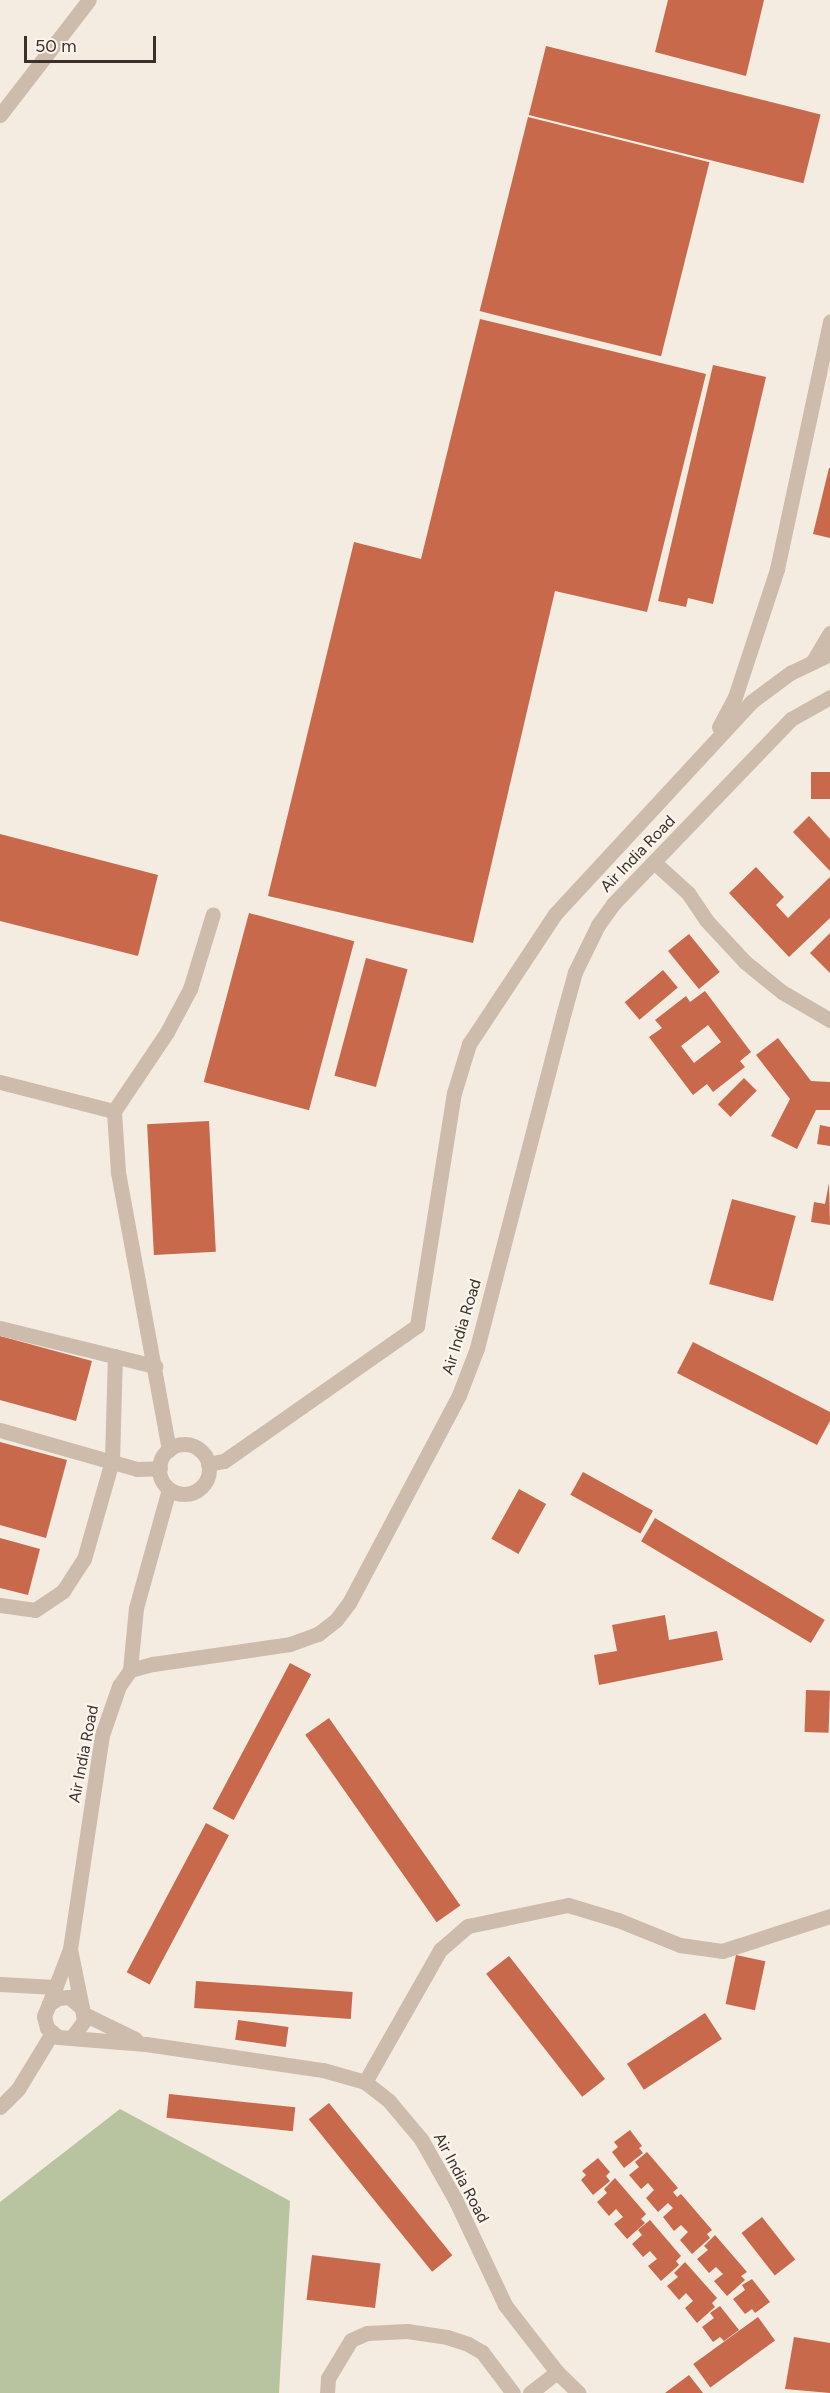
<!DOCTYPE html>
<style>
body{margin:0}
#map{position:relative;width:830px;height:2393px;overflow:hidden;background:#f4ebe1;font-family:Figtree,sans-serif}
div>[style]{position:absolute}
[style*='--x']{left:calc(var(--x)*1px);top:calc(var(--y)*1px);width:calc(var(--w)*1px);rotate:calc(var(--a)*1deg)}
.green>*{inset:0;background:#b8c4a0}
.building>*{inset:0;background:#c8694b;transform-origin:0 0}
.minor>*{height:15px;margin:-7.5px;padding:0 7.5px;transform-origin:7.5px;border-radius:7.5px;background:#cdbbac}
.minor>.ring{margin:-7.5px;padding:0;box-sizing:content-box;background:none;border:15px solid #cdbbac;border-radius:50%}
span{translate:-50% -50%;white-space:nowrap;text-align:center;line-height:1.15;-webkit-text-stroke:4.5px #fbf5ee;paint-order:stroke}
.street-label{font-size:16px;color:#3b302b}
.scale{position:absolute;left:24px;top:36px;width:132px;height:27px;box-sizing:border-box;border:3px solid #3b302b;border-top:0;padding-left:8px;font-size:18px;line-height:21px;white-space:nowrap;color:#3b302b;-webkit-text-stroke:4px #fbf5ee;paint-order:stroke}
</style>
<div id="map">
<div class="green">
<i style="clip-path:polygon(120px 2109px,290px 2201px,279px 2393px,0 2393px,0 2202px)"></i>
</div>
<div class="building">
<i style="clip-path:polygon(668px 0,764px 0,746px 76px,655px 52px)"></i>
<i style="left:546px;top:46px;width:283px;height:71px;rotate:14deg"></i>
<i style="left:528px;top:117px;width:187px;height:200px;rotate:14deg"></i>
<i style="clip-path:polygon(480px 319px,706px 374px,647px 612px,555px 591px,473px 943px,268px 896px,354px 542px,421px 559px)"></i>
<i style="clip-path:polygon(713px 365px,766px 377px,713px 604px,688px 598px,686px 607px,658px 601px)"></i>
<i style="clip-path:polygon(829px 468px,830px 468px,830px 538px,813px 534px)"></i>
<i style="left:830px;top:772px;width:27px;height:19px;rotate:90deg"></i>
<i style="clip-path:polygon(809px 816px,830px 839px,830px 871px,793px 832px)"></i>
<i style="clip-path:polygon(0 834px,158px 875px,138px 956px,0 921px)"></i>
<i style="clip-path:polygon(756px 867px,784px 897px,776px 905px,788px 918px,830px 877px,830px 918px,789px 957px,729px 893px)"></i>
<i style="left:249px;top:913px;width:109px;height:175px;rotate:15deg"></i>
<i style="clip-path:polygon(830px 933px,830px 973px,810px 953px)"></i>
<i style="left:689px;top:934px;width:49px;height:27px;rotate:51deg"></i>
<i style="left:366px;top:958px;width:43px;height:122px;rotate:15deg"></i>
<i style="left:663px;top:970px;width:23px;height:50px;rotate:50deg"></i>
<i style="clip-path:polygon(evenodd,705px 991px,751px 1052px,740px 1061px,745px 1067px,713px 1092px,707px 1084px,693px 1095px,649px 1037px,662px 1028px,655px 1020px,686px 996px,690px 1002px,705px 991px,708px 1025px,721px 1042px,694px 1063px,681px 1046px,708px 1025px)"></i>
<i style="clip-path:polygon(778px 1038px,811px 1081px,830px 1082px,830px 1110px,816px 1110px,797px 1149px,771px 1136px,790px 1099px,756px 1055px)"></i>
<i style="left:744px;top:1078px;width:18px;height:37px;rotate:45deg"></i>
<i style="left:209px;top:1121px;width:131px;height:62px;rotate:87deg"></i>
<i style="clip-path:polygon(820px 1125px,830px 1127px,830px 1146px,817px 1144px)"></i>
<i style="clip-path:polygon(829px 1183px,830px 1225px,811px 1222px,814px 1202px,825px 1204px)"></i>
<i style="left:732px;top:1199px;width:66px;height:88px;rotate:15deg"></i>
<i style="clip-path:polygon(0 1336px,92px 1361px,76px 1421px,0 1400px)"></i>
<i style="clip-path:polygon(693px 1342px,830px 1412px,830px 1421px,817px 1445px,677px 1373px)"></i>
<i style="clip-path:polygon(0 1442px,67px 1460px,46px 1538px,0 1525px)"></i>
<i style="left:583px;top:1472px;width:80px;height:26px;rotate:29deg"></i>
<i style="left:519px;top:1489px;width:31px;height:57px;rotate:29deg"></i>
<i style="left:655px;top:1518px;width:198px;height:27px;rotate:31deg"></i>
<i style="clip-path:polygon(0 1538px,40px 1549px,28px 1595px,0 1588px)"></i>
<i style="clip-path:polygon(665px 1615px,669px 1640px,717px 1631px,723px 1660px,599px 1685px,594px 1655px,617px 1651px,612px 1625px)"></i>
<i style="left:290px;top:1663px;width:24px;height:165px;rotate:28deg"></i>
<i style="left:806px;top:1690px;width:24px;height:42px;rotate:2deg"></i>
<i style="left:329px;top:1718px;width:229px;height:29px;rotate:55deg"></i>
<i style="left:206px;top:1823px;width:26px;height:169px;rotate:28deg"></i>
<i style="left:736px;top:1955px;width:30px;height:50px;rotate:12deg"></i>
<i style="left:509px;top:1956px;width:156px;height:29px;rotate:52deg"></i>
<i style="left:196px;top:1981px;width:157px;height:27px;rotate:4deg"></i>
<i style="left:705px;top:2013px;width:31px;height:93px;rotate:57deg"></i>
<i style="left:238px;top:2020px;width:51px;height:20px;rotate:8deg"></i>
<i style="left:169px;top:2094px;width:127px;height:24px;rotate:6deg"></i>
<i style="left:329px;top:2103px;width:196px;height:26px;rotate:51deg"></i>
<i style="clip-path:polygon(630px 2130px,642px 2146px,639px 2148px,643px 2153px,624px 2168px,612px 2152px,618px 2147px,614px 2142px)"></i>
<i style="clip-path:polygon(647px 2152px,678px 2188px,673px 2192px,677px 2197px,681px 2194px,712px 2230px,707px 2234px,710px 2238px,692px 2254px,680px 2240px,688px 2232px,681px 2225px,674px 2231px,663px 2217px,673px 2208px,668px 2203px,658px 2212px,646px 2198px,654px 2190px,648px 2183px,641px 2189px,629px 2175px,639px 2167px,635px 2162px)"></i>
<i style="clip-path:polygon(598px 2158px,610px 2172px,606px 2176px,610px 2181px,593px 2195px,581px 2180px,586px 2175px,582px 2171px)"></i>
<i style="clip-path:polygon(615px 2178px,646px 2214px,641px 2219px,645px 2223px,627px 2239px,614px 2224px,623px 2217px,616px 2209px,609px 2216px,597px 2202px,607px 2193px,604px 2189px)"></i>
<i style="left:762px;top:2217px;width:54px;height:26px;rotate:52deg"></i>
<i style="clip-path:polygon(650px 2220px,681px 2256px,676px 2261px,679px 2265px,661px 2281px,648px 2266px,657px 2259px,650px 2251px,643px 2257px,632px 2244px,642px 2235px,638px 2230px)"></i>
<i style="clip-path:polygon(715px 2235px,747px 2272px,741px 2276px,745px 2280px,727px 2296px,714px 2281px,723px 2274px,716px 2267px,709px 2273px,697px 2259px,708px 2250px,704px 2246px)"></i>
<i style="left:312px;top:2255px;width:69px;height:45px;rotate:7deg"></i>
<i style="clip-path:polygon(685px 2262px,717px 2298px,712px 2303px,715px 2307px,697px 2323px,685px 2308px,693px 2301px,686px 2293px,679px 2300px,667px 2286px,678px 2277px,674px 2273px)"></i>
<i style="clip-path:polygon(752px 2279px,770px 2302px,755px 2313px,752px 2309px,745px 2314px,733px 2299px,745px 2290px,742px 2285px)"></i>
<i style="clip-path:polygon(720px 2306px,739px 2330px,724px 2341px,720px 2337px,713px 2342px,702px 2327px,714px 2318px,710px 2313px)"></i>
<i style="left:758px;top:2317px;width:29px;height:80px;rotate:54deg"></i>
<i style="clip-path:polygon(794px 2337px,830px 2343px,830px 2393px,785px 2389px)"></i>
<i style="clip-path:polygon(689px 2375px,703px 2393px,665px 2393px)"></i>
</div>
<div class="minor">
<i style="--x:0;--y:115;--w:145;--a:-52.3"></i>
<i style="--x:813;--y:661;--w:33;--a:-59"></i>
<i style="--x:719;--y:727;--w:34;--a:-62"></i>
<i style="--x:735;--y:697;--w:135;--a:-71.8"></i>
<i style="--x:777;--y:569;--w:253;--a:-77.9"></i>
<i style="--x:655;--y:863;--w:45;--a:42.3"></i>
<i style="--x:688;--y:893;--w:32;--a:56"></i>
<i style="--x:706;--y:920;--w:57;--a:47.1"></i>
<i style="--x:745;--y:962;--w:48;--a:39"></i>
<i style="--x:782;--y:992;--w:56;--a:30.3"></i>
<i style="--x:0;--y:1082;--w:118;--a:14.3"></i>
<i style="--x:0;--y:1328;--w:160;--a:13.8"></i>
<i style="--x:0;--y:1430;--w:142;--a:15.9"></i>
<i style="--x:137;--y:1469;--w:23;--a:-2"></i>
<i class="ring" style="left:159px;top:1444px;width:35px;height:35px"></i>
<i style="--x:169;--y:1450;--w:283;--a:-100.4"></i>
<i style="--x:118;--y:1172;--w:61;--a:-93.8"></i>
<i style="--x:114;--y:1111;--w:95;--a:-56.1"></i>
<i style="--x:167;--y:1032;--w:49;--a:-61.9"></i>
<i style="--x:190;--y:989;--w:78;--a:-73"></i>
<i style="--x:208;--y:1464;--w:16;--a:-11"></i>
<i style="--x:224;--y:1461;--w:236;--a:-35"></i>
<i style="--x:417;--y:1326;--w:236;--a:-81"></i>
<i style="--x:454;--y:1093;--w:51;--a:-73"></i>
<i style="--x:469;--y:1044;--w:156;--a:-56.5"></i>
<i style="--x:555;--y:914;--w:289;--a:-47.2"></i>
<i style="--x:751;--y:702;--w:49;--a:-36.6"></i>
<i style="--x:790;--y:673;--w:44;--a:-25.4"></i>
<i style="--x:0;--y:1605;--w:35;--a:8"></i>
<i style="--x:35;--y:1610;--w:34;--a:-34"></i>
<i style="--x:63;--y:1591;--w:38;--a:-57"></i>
<i style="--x:84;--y:1559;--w:102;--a:-74.1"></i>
<i style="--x:112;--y:1461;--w:105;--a:-88.4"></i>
<i style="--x:130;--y:1670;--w:62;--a:-84.5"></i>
<i style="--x:136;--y:1608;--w:123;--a:-74.5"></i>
<i style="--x:70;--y:1949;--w:60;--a:78.5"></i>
<i style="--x:0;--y:1984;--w:55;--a:3.1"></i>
<i style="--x:49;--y:2004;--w:59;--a:-69.1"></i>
<i style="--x:70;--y:1949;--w:216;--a:-81.5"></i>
<i style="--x:102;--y:1735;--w:52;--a:-70.9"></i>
<i style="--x:119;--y:1686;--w:19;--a:-55"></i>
<i style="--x:130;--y:1670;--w:24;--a:-15"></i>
<i style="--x:153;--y:1664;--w:138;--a:-8.3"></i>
<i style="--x:290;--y:1644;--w:30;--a:-20"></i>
<i style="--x:318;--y:1634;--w:23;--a:-38"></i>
<i style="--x:336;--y:1620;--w:21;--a:-53"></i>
<i style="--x:349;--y:1603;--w:235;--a:-62.1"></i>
<i style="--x:459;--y:1395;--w:50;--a:-69"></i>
<i style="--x:477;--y:1348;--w:347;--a:-75.5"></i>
<i style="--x:564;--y:1012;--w:41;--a:-74.6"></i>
<i style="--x:575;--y:972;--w:52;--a:-63.9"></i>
<i style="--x:598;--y:925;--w:26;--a:-54"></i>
<i style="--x:613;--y:904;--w:257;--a:-46.1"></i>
<i style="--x:791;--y:719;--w:45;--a:-29.4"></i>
<i style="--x:84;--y:2014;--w:57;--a:26.1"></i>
<i style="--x:73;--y:2036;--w:19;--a:-54"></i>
<i style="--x:84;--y:2021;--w:13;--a:-99"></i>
<i style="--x:82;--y:2008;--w:17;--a:-140"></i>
<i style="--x:69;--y:1997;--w:11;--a:175"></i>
<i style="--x:58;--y:1998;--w:11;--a:146"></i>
<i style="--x:49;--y:2004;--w:13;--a:113"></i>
<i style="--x:44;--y:2016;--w:12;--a:76"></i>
<i style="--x:47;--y:2028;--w:14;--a:39"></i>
<i style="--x:58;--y:2037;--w:88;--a:4.5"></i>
<i style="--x:146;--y:2044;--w:179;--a:8.4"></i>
<i style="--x:323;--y:2070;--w:44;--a:15.9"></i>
<i style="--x:365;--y:2082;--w:31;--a:38"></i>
<i style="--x:389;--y:2101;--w:50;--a:49.9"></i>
<i style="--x:421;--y:2139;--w:69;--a:60.5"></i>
<i style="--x:455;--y:2199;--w:117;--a:64.7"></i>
<i style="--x:505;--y:2305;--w:85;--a:52.2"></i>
<i style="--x:557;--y:2372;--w:30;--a:44"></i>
<i style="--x:365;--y:2082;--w:152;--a:-60.4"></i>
<i style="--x:440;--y:1950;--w:37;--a:-41"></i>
<i style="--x:468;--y:1926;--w:102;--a:-11.9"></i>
<i style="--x:568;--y:1905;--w:52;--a:16.7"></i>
<i style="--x:618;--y:1920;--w:67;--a:22"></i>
<i style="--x:680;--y:1945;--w:42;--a:8.1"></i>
<i style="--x:722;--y:1951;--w:114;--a:-18"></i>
<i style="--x:0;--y:2107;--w:25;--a:-45"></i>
<i style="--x:18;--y:2089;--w:66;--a:-58.7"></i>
<i style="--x:327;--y:2393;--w:15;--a:-86"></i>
<i style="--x:328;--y:2378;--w:44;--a:-58.8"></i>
<i style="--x:351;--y:2340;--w:17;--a:-24"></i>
<i style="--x:367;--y:2333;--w:40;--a:-2.9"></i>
<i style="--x:407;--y:2331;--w:40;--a:8.5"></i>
<i style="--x:447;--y:2337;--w:22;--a:18"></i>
<i style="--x:468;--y:2344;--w:16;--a:30"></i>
<i style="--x:482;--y:2352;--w:51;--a:52.9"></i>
<i style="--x:530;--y:2393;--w:34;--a:-38"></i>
</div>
<div class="street-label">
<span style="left:638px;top:854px;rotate:-46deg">Air India Road</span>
<span style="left:462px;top:1327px;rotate:-73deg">Air India Road</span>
<span style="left:84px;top:1754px;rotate:-79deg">Air India Road</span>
<span style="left:461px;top:2178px;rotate:62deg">Air India Road</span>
</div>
<div class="scale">50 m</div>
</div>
